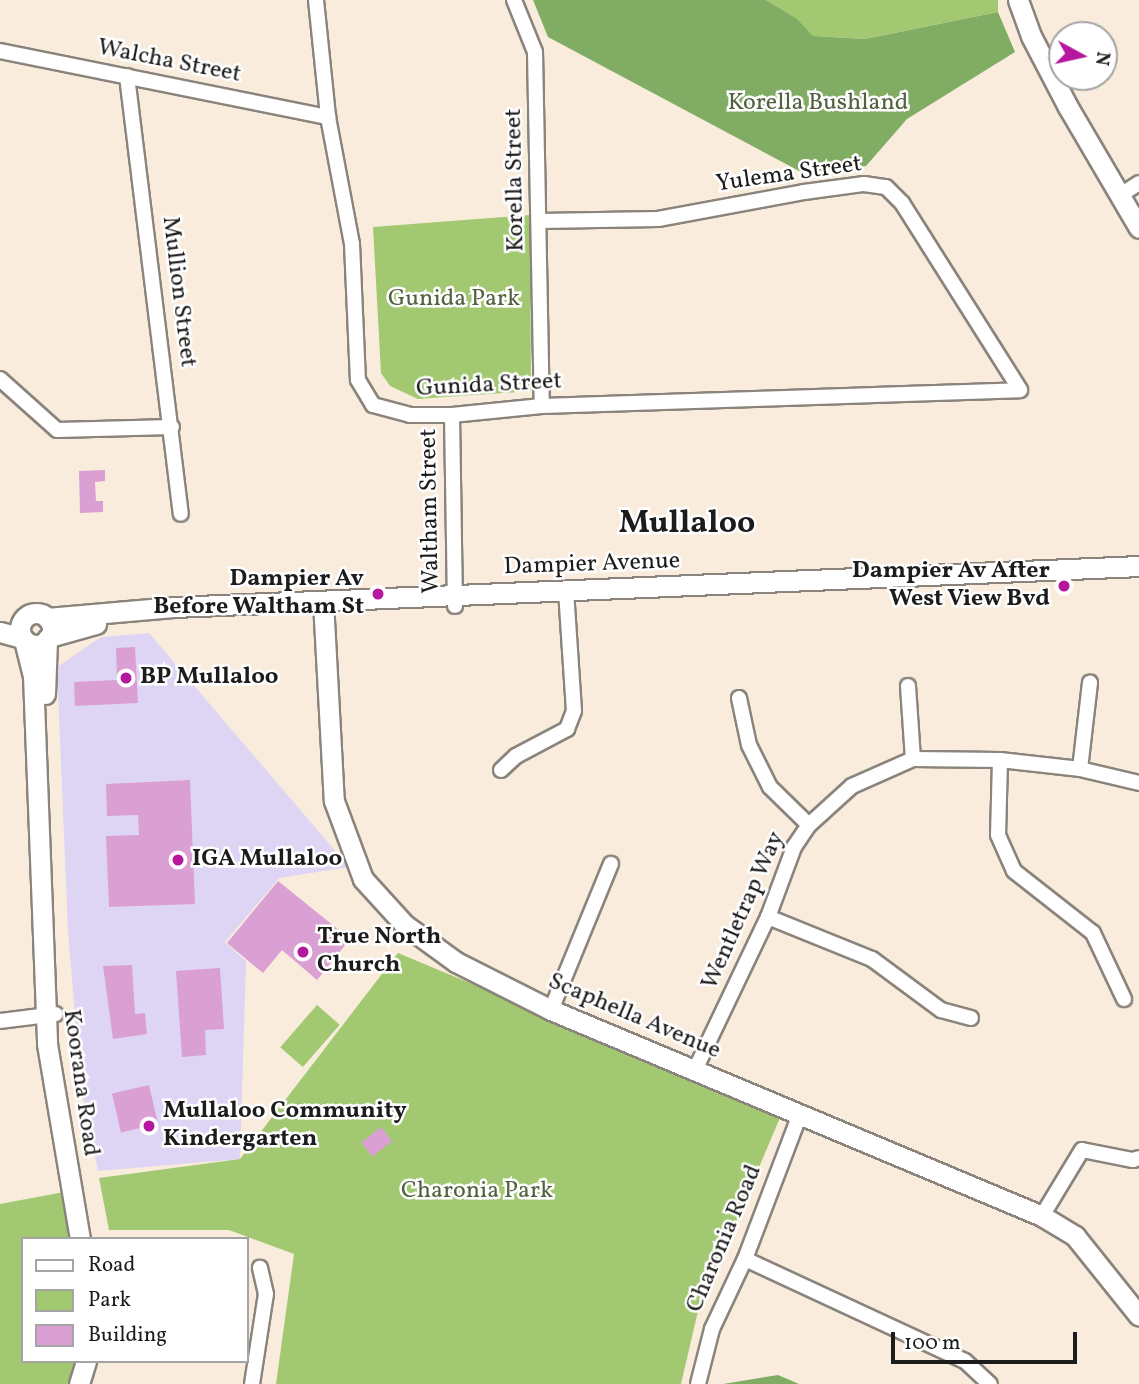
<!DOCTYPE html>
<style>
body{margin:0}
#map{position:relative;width:1139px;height:1384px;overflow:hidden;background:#f9ecdc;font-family:Vollkorn,serif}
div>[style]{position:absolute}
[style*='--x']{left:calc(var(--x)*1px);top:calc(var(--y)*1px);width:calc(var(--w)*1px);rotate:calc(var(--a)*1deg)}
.built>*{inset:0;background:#ded5f5}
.green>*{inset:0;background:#a2c872;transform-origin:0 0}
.forest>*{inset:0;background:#81ac64}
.building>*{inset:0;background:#daa0d3;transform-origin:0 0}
.roads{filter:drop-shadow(2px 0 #8a847c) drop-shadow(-2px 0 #8a847c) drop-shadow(0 2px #8a847c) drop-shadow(0 -2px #8a847c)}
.street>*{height:14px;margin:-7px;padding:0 7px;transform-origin:7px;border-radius:7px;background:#fff}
.secondary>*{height:19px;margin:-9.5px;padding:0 9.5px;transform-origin:9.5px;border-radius:9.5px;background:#fff}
.secondary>.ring{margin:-9.5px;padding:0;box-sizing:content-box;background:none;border:19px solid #fff;border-radius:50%}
.dots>*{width:19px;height:19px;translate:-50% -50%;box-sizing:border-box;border:4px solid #fff;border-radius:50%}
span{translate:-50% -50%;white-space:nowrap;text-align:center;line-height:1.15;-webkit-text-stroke:5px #fff;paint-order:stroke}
.street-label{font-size:24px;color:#1c1c1c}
.park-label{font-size:24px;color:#52613e}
.poi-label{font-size:24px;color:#1c1c1c;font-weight:700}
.right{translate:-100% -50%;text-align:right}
.left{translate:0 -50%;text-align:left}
.district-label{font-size:32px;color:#1c1c1c;font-weight:700}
.legend{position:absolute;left:21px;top:1237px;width:228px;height:126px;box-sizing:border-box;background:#fff;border:2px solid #a4a4a4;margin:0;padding:9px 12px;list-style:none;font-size:21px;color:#1c1c1c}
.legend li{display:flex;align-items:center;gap:14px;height:35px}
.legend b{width:35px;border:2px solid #a4a4a4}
.north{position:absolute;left:1048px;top:21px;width:70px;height:70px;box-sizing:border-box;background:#fff;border:2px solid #a4a4a4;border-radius:50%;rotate:98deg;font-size:19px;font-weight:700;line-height:28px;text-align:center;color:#1c1c1c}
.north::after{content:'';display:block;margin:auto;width:24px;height:32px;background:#b5179e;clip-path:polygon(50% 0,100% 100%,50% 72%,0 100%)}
.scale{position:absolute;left:891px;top:1332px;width:186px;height:32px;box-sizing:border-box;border:4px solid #1c1c1c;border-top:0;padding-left:9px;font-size:21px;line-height:24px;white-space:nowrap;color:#1c1c1c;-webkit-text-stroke:5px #fff;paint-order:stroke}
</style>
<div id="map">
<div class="built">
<i style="clip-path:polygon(149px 633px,349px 867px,279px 878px,225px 942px,246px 961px,240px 1159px,98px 1171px,81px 1087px,68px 931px,57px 667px,101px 637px)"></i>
</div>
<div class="green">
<i style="clip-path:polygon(766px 0,998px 0,998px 12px,865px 39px,813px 36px,796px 19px)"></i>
<i style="clip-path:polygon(530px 215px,531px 391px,418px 399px,390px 386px,381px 373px,373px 227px)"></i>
<i style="clip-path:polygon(398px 953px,782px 1113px,698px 1311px,681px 1384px,276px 1384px,294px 1254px,229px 1230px,109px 1230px,99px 1178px,240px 1159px)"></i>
<i style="left:317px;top:1005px;width:30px;height:56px;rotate:41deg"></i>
<i style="clip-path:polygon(64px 1192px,73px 1239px,23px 1239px,23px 1361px,77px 1361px,73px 1384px,0 1384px,0 1204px)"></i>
</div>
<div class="forest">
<i style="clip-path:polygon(533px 0,766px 0,797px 19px,813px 36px,865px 39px,998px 12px,1015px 52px,907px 119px,866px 166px,803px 173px,548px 37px)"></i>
<i style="clip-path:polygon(778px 1375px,799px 1384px,723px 1384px)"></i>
</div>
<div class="building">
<i style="clip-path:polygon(105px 470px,105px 481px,95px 482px,96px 501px,103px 501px,103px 512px,80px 513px,79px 471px)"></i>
<i style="clip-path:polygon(135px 647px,138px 703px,75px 706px,74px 682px,117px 680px,116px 648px)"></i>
<i style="clip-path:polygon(190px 780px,195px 904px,109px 907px,106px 836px,139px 835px,138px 815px,107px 816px,106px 784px)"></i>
<i style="clip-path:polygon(278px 881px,350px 939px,317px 980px,282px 950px,263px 973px,227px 943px)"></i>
<i style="clip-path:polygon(132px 965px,135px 1014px,145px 1013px,147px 1034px,113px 1039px,103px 966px)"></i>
<i style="clip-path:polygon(220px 968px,224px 1029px,205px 1030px,206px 1055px,182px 1057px,176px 971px)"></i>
<i style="left:149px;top:1085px;width:40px;height:38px;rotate:77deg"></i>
<i style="left:381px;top:1127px;width:18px;height:25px;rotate:52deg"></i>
</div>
<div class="roads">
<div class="street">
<i style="--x:316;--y:0;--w:118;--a:84.1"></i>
<i style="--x:328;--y:117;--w:129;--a:79.3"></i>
<i style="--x:352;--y:244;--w:136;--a:87.5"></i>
<i style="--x:358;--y:380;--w:29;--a:59"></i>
<i style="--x:373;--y:405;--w:38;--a:15"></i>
<i style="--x:410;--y:415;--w:42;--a:0"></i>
<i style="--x:452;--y:415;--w:90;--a:-5.7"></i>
<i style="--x:542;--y:406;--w:478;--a:-1.9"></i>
<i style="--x:514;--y:0;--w:56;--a:68"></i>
<i style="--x:535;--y:52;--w:354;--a:88.9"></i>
<i style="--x:0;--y:51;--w:335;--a:11.4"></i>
<i style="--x:127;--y:76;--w:441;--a:83"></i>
<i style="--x:1122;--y:194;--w:20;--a:-33"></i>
<i style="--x:540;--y:221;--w:118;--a:-1"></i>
<i style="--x:658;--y:219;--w:148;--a:-10.5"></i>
<i style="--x:804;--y:192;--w:61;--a:-7.6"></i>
<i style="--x:864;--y:184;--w:22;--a:8"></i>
<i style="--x:886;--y:187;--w:23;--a:45"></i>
<i style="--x:902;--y:203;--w:221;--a:57.7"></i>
<i style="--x:0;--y:379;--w:76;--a:41.8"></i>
<i style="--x:57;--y:430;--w:115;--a:-1.5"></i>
<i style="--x:452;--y:415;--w:191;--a:89.1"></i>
<i style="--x:908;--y:686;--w:73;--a:86.1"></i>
<i style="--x:739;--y:698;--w:48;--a:78"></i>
<i style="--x:749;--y:745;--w:47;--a:63.4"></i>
<i style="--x:770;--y:787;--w:54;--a:44.3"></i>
<i style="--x:1000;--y:760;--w:75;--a:91.5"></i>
<i style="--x:998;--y:835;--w:39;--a:66"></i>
<i style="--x:1014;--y:871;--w:100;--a:38.1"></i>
<i style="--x:1093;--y:933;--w:73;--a:64.8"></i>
<i style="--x:1080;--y:769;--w:87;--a:-83.4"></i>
<i style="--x:501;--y:770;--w:21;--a:-43"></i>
<i style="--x:516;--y:756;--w:58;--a:-27.9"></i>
<i style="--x:567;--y:729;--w:19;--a:-69"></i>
<i style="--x:574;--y:711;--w:120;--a:-93.8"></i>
<i style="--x:768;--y:917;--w:112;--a:22"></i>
<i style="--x:872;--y:959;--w:86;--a:36.5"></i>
<i style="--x:941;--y:1010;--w:31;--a:15"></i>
<i style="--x:551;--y:1010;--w:158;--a:-67.7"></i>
<i style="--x:0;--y:1021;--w:56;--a:-7.1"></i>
<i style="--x:695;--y:1070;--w:170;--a:-64.5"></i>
<i style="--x:768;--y:917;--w:75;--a:-69.6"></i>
<i style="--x:794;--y:847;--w:27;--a:-56"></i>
<i style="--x:809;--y:825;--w:58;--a:-42.2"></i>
<i style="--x:852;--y:786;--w:67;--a:-23.9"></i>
<i style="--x:913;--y:759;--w:87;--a:0.7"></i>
<i style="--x:1000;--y:760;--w:81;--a:6.4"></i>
<i style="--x:1080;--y:769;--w:61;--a:13.3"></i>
<i style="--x:1042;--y:1216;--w:77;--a:-58.8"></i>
<i style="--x:1082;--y:1150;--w:52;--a:11.1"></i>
<i style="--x:1133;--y:1160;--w:6;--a:-18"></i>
<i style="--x:745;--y:1259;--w:242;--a:24.9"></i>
<i style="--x:965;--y:1361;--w:34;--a:43"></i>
<i style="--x:252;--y:1384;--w:91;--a:-81.2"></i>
<i style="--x:266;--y:1294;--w:27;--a:-103"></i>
<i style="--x:698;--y:1384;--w:57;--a:-75.7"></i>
<i style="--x:712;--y:1329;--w:77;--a:-64.8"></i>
<i style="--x:745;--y:1259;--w:155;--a:-69.2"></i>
</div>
<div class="secondary">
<i style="--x:1018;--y:0;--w:38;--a:70"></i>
<i style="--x:1031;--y:36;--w:80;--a:62.5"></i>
<i style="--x:1068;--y:107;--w:140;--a:59.6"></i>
<i style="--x:323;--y:601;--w:200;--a:86.9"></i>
<i style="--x:334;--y:801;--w:83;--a:69.6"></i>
<i style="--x:363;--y:879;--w:62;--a:47.6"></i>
<i style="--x:405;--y:925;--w:63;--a:36"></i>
<i style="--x:456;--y:962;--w:106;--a:26.8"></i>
<i style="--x:551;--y:1010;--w:532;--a:22.76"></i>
<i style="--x:1042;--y:1216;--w:39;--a:31"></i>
<i style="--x:1075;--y:1236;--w:102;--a:51.3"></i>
<i class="ring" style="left:20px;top:613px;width:13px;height:13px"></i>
<i style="--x:47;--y:618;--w:127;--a:-5"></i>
<i style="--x:174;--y:607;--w:966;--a:-2.43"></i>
<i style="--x:0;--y:632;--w:23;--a:15"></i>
<i style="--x:49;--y:637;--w:49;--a:-15.5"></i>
<i style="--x:24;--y:640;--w:37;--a:76"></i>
<i style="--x:33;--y:676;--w:368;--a:87.8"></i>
<i style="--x:47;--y:1044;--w:198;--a:80.4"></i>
<i style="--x:45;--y:694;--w:55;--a:-87.9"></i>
<i style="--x:79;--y:1384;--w:24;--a:-73"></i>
</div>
</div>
<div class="dots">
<i style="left:1064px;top:586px;background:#b5179e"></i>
<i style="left:378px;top:594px;background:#b5179e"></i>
<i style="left:126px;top:678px;background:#b5179e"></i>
<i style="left:178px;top:860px;background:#b5179e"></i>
<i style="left:303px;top:952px;background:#b5179e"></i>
<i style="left:149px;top:1126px;background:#b5179e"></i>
</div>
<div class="street-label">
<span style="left:169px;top:62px;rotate:11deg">Walcha Street</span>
<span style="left:789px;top:175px;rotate:-8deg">Yulema Street</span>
<span style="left:516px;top:180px;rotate:-91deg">Korella Street</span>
<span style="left:178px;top:292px;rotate:83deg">Mullion Street</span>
<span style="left:489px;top:386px;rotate:-3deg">Gunida Street</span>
<span style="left:431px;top:511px;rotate:-91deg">Waltham Street</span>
<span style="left:592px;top:565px;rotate:-2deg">Dampier Avenue</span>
<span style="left:744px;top:911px;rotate:-66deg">Wentletrap Way</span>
<span style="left:634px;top:1017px;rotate:23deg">Scaphella Avenue</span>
<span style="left:80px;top:1083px;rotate:82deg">Koorana Road</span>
<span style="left:725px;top:1239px;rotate:-67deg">Charonia Road</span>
</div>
<div class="park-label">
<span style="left:818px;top:104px">Korella Bushland</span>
<span style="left:454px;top:300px">Gunida Park</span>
<span style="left:477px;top:1192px">Charonia Park</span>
</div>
<div class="poi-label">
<span class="right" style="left:1050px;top:586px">Dampier Av After<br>West View Bvd</span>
<span class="right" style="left:364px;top:594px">Dampier Av<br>Before Waltham St</span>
<span class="left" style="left:140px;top:678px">BP Mullaloo</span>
<span class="left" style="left:192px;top:860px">IGA Mullaloo</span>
<span class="left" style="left:317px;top:952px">True North<br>Church</span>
<span class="left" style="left:163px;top:1126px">Mullaloo Community<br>Kindergarten</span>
</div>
<div class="district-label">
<span style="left:687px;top:524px">Mullaloo</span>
</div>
<ul class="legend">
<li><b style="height:9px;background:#fff"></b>Road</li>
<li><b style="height:19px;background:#a2c872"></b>Park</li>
<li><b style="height:19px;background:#daa0d3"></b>Building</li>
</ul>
<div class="north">N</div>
<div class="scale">100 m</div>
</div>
